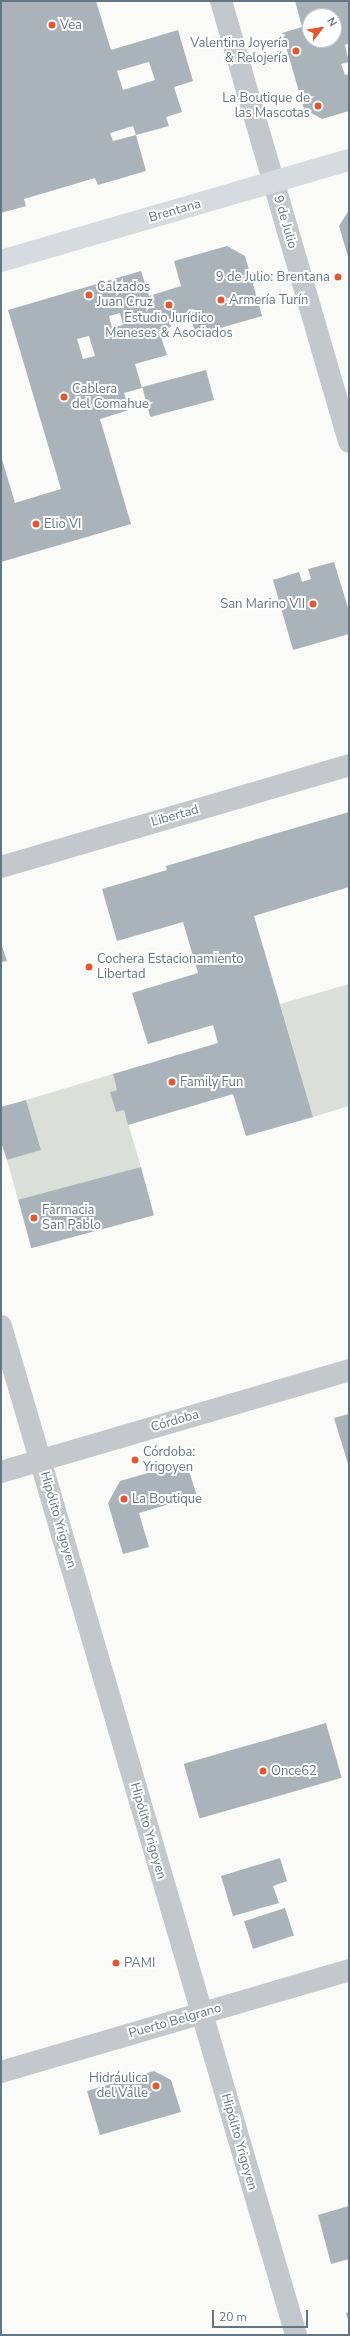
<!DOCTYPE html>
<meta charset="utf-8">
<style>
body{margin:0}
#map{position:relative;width:350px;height:2336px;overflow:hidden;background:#fafaf8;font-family:"Nunito Sans",sans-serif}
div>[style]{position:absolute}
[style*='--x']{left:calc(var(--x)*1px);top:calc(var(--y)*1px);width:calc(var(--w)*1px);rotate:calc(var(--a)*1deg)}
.green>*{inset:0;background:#dadfd7}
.building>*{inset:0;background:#aab3b9;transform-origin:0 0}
.minor>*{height:22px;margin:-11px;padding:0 11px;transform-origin:11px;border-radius:11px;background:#c3c8cc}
.major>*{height:22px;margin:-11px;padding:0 11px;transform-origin:11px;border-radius:11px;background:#d6dbdf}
.dots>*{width:11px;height:11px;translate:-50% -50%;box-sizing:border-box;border:2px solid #fff;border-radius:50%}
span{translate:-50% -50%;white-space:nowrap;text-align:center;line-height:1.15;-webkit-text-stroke:4px #fff;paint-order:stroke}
.poi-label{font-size:13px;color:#657683}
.left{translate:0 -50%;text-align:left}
.right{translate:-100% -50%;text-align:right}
.street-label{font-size:13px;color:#657683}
.frame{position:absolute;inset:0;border:2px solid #657683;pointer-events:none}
.north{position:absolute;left:302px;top:8px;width:40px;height:40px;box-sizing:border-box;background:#fff;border:1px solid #c1c8cd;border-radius:50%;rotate:59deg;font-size:11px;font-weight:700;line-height:16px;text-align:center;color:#657683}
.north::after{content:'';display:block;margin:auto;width:14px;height:18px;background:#e4572e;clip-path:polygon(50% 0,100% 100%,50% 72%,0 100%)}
.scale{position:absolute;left:212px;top:2310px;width:96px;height:18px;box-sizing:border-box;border:2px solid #657683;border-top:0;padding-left:5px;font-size:12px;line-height:14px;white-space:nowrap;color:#657683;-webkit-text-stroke:3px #fff;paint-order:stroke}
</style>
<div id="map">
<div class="green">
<i style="clip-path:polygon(349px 984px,349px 1106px,313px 1117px,280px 1004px)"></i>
<i style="clip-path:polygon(113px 1074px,117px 1090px,110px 1092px,116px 1112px,124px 1110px,141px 1167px,19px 1203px,7px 1160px,41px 1150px,26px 1100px)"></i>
</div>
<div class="building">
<i style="clip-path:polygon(evenodd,1px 1px,96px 1px,111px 50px,178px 30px,193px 81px,174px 87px,182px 112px,166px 117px,169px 126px,136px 135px,133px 126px,110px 133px,113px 141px,136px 135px,146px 171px,98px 185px,95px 178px,24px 199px,26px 206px,1px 213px,1px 1px,149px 62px,155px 80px,123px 90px,117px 71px,149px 62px)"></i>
<i style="clip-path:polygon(evenodd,295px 1px,349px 1px,349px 43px,345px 45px,349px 62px,341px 64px,345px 75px,349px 74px,349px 111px,322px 119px,304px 109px,282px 33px,302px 27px,295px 1px,310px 16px,334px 16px,334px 40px,310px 40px,310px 16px)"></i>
<i style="clip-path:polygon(349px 210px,349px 260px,339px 226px)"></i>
<i style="clip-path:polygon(evenodd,227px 246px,245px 256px,262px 316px,196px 335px,189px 313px,169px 320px,171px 327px,159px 331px,167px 355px,135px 364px,142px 388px,124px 393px,129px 410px,100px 419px,131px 524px,1px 562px,1px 456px,15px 503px,61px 489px,8px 310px,141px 271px,149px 296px,181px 286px,174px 261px,227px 246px,120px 313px,123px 325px,112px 328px,109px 316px,120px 313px,227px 246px,89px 336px,95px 356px,83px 359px,77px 339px,89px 336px)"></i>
<i style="left:206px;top:370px;width:31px;height:66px;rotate:75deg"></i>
<i style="clip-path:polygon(334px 562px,349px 611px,349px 634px,293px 650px,273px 580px,299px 572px,302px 582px,311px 579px,308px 569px)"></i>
<i style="clip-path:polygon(349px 812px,349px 887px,254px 916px,313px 1117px,246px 1136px,233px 1094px,128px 1125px,124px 1110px,116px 1112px,110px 1092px,117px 1090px,113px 1074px,218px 1043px,213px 1025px,148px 1044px,132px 993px,198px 973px,183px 922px,117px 941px,102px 889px,167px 870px,166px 866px)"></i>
<i style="clip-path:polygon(1px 943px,7px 961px,1px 962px)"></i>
<i style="clip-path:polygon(26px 1100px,41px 1150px,7px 1160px,1px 1142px,1px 1107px)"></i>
<i style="left:141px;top:1167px;width:50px;height:127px;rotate:75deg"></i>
<i style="clip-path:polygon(349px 1414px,349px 1467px,334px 1418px)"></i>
<i style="clip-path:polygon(186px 1462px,197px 1496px,139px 1513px,149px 1547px,123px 1554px,108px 1503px,120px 1481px)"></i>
<i style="left:326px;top:1723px;width:57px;height:148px;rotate:74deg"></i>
<i style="clip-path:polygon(280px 1858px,287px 1881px,273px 1886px,279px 1903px,233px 1916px,221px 1876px)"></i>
<i style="left:285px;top:1908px;width:29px;height:43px;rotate:72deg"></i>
<i style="clip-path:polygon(154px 2071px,171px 2080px,181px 2112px,100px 2135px,87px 2091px)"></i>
<i style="clip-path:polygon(349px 2206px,349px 2259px,331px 2264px,318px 2215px)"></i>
<i style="clip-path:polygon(349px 2312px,349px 2323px,346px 2313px)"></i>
</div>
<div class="minor">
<i style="--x:221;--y:1;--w:459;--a:73.8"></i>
<i style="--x:1;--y:867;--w:363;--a:-16.3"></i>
<i style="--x:1;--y:1326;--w:1051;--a:73.7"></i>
<i style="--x:1;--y:1472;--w:363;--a:-16.3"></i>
<i style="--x:1;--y:2072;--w:363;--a:-16.3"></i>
</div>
<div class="major">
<i style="--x:1;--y:261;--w:362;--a:-16.2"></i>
</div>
<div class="dots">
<i style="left:52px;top:25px;background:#e4572e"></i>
<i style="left:296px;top:51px;background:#e4572e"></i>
<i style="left:318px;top:106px;background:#e4572e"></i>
<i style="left:338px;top:277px;background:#e4572e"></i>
<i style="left:89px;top:295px;background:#e4572e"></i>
<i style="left:221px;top:300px;background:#e4572e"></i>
<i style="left:169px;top:305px;background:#e4572e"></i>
<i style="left:64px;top:397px;background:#e4572e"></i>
<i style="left:36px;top:524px;background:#e4572e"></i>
<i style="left:313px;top:604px;background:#e4572e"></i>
<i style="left:89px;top:967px;background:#e4572e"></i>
<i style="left:172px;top:1082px;background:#e4572e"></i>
<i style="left:34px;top:1218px;background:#e4572e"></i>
<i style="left:135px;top:1460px;background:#e4572e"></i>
<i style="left:124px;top:1499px;background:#e4572e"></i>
<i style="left:263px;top:1771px;background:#e4572e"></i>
<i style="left:116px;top:1963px;background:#e4572e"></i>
<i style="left:156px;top:2086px;background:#e4572e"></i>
</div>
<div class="poi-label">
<span class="left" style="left:60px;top:25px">Vea</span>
<span class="right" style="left:288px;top:51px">Valentina Joyería<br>&amp; Relojería</span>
<span class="right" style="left:310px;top:106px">La Boutique de<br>las Mascotas</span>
<span class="right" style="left:330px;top:277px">9 de Julio: Brentana</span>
<span class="left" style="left:97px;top:295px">Calzados<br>Juan Cruz</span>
<span class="left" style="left:229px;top:300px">Armería Turín</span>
<span style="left:169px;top:326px">Estudio Jurídico<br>Meneses &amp; Asociados</span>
<span class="left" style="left:72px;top:397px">Cablera<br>del Comahue</span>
<span class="left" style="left:44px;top:524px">Elio VI</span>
<span class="right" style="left:305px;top:604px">San Marino VII</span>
<span class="left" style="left:97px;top:967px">Cochera Estacionamiento<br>Libertad</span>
<span class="left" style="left:180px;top:1082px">Family Fun</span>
<span class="left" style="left:42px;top:1218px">Farmacia<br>San Pablo</span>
<span class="left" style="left:143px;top:1460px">Córdoba:<br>Yrigoyen</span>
<span class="left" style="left:132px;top:1499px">La Boutique</span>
<span class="left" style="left:271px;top:1771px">Once62</span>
<span class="left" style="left:124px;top:1963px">PAMI</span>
<span class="right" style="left:148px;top:2086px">Hidráulica<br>del Valle</span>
</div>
<div class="street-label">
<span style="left:175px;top:211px;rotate:-16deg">Brentana</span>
<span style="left:285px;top:222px;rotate:74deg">9 de Julio</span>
<span style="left:175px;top:816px;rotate:-16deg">Libertad</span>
<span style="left:175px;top:1421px;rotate:-16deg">Córdoba</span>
<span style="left:58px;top:1520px;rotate:74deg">Hipólito Yrigoyen</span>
<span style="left:148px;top:1831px;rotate:74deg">Hipólito Yrigoyen</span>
<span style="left:175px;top:2021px;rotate:-16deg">Puerto Belgrano</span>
<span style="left:239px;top:2142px;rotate:74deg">Hipólito Yrigoyen</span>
</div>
<div class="frame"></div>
<div class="north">N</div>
<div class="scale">20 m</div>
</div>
